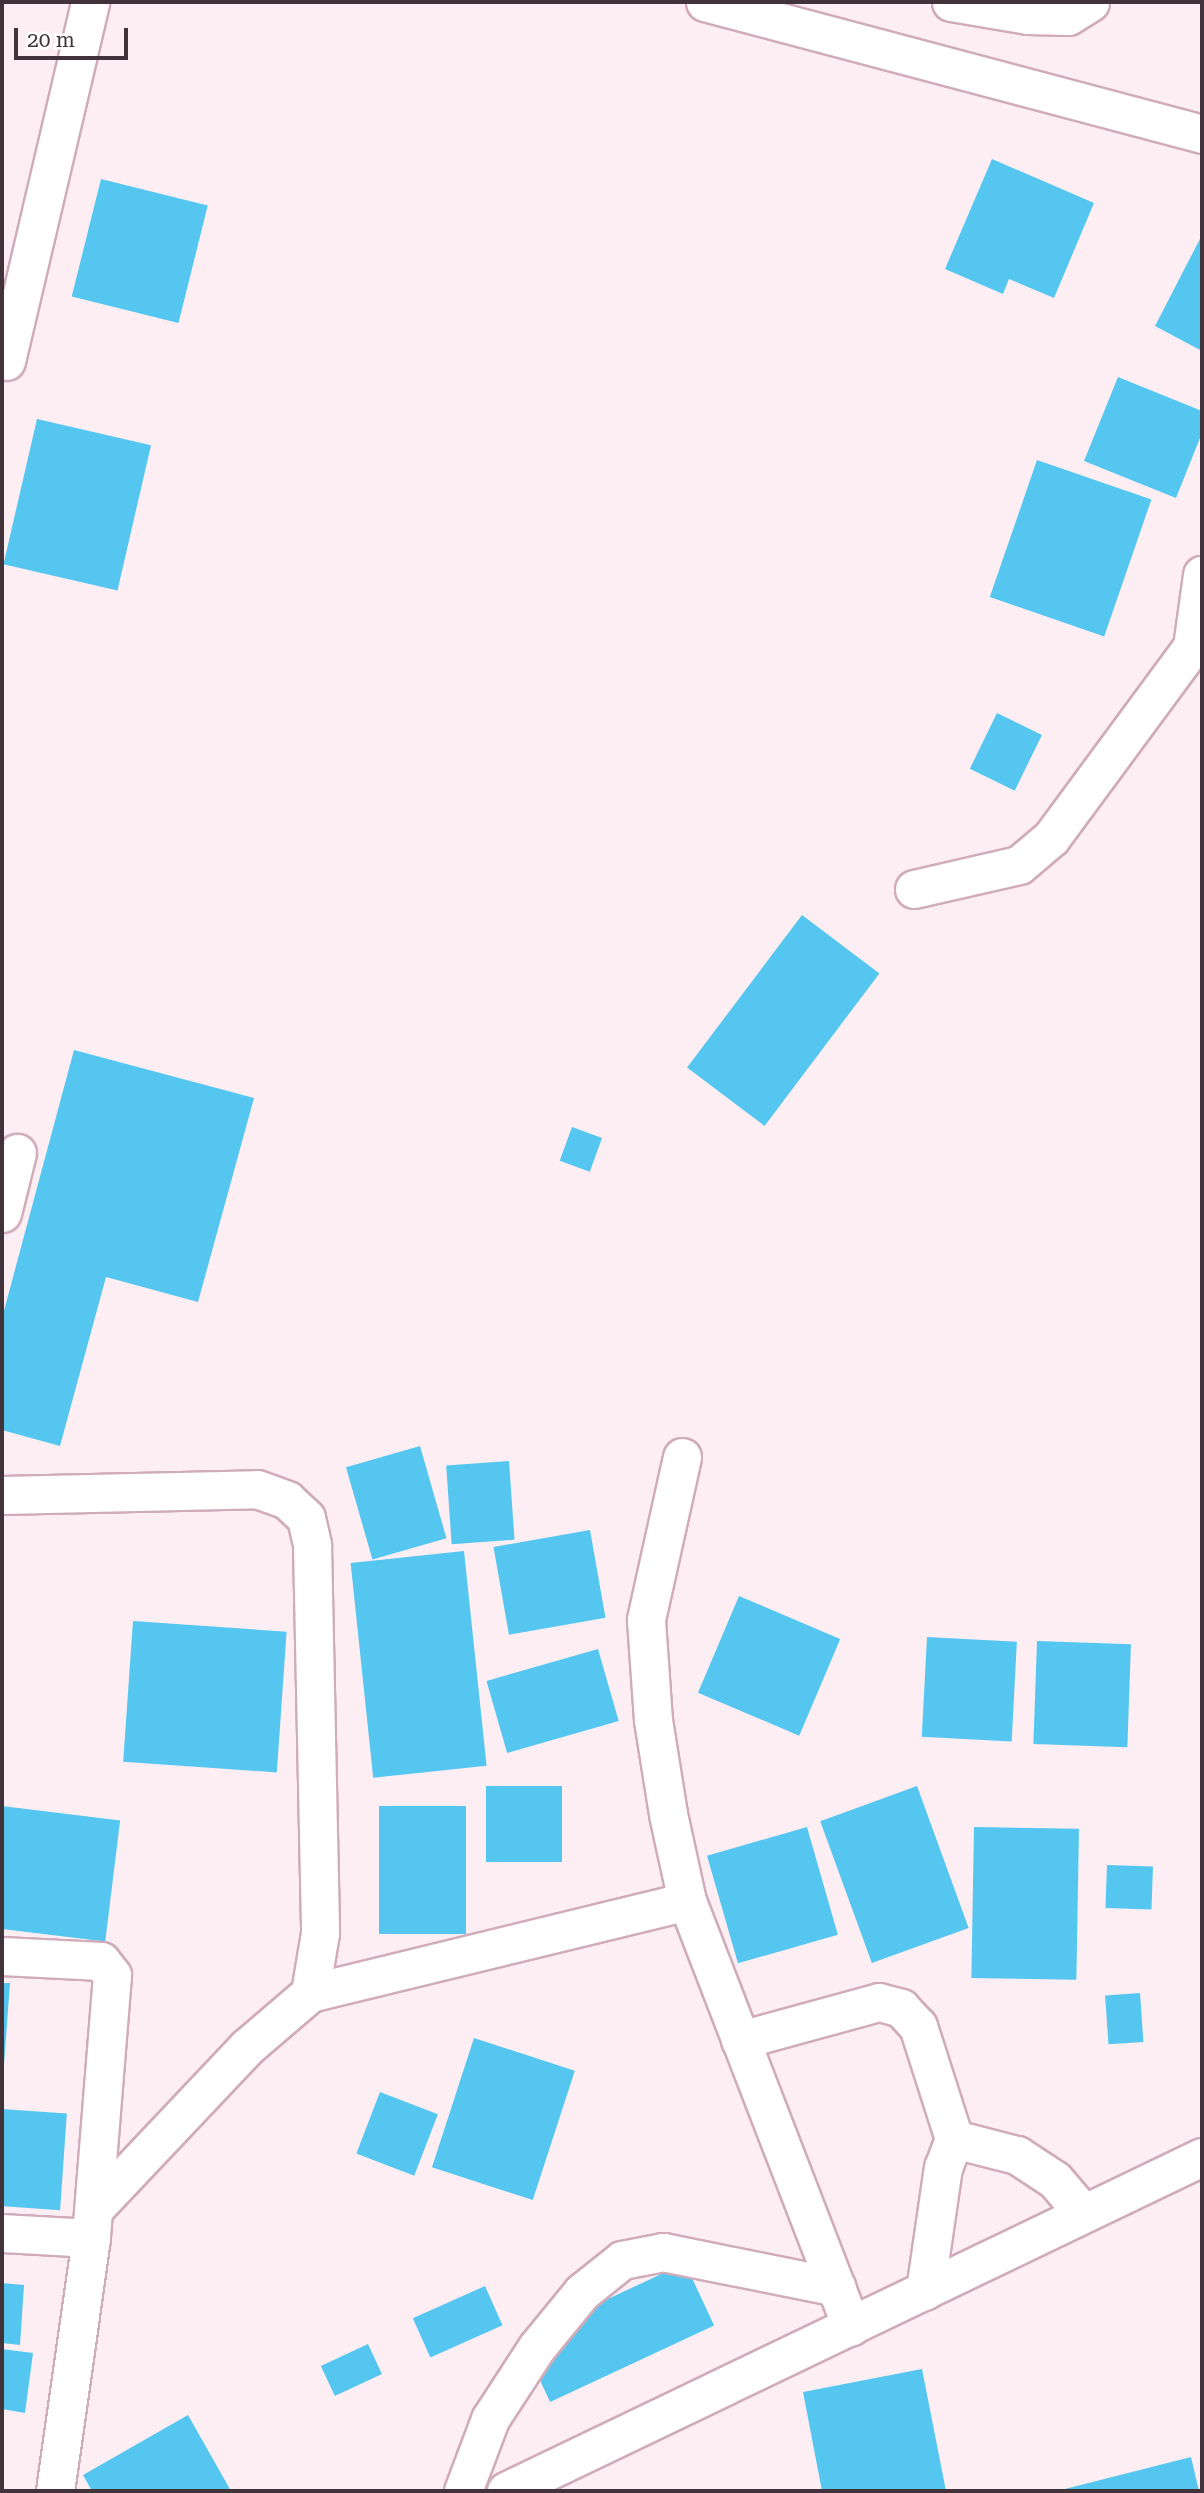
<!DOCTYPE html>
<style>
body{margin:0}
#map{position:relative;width:1204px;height:2493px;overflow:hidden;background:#fdeef4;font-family:"Roboto Serif",serif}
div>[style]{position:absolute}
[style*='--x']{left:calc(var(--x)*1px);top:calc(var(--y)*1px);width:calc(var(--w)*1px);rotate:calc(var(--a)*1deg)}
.building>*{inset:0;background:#54c6ef;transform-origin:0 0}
.roads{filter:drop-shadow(2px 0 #d0acbb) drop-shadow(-2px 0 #d0acbb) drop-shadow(0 2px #d0acbb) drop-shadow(0 -2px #d0acbb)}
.minor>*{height:37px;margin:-18.5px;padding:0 18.5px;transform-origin:18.5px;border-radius:18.5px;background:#fff}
span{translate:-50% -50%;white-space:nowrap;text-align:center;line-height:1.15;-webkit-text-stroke:7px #fff;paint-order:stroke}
.frame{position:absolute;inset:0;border:4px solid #413339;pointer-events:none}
.scale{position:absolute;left:14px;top:28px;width:114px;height:32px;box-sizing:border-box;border:4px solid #413339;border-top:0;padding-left:9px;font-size:21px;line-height:24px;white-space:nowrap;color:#413339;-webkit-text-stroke:5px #fff;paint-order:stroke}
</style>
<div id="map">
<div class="building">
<i style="clip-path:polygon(992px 159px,1094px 203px,1054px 298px,1009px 279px,1003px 294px,945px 269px)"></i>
<i style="left:101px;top:179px;width:110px;height:121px;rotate:14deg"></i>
<i style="clip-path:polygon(1202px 235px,1202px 351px,1155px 326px)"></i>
<i style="clip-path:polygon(1118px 377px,1202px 411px,1202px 433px,1176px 498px,1084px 461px)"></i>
<i style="left:37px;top:419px;width:117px;height:149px;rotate:13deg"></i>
<i style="left:1037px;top:460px;width:121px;height:145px;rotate:19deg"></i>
<i style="left:997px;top:713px;width:50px;height:62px;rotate:26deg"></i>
<i style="left:802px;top:915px;width:97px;height:191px;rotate:37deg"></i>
<i style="clip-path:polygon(74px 1050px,254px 1098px,198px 1302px,106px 1277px,60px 1446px,2px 1430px,2px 1318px)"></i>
<i style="left:572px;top:1127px;width:32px;height:36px;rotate:20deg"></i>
<i style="left:420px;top:1446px;width:96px;height:77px;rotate:74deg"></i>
<i style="left:509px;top:1461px;width:79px;height:63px;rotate:86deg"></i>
<i style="left:590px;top:1530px;width:89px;height:98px;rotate:80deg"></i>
<i style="left:464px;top:1551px;width:216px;height:114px;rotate:84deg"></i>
<i style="left:739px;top:1596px;width:110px;height:105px;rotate:23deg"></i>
<i style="left:133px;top:1621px;width:154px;height:141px;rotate:4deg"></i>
<i style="left:927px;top:1637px;width:90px;height:100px;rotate:3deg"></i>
<i style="left:1037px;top:1641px;width:94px;height:103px;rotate:2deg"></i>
<i style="left:598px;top:1649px;width:75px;height:116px;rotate:74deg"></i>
<i style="left:562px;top:1786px;width:76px;height:76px;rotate:90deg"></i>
<i style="left:917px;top:1786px;width:151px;height:103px;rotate:70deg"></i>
<i style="left:2px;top:1806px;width:119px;height:122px;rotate:7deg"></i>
<i style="left:379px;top:1806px;width:87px;height:128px"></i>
<i style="left:807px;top:1827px;width:112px;height:104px;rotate:74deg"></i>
<i style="left:974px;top:1827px;width:105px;height:151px;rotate:1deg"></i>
<i style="left:1107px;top:1865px;width:46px;height:43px;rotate:2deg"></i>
<i style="clip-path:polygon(2px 1983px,10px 1983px,4px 2065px,2px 2065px)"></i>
<i style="left:1140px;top:1993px;width:49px;height:35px;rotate:86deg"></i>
<i style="left:474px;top:2038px;width:106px;height:136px;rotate:18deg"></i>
<i style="left:380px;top:2092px;width:62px;height:66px;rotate:21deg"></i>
<i style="left:2px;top:2109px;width:65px;height:97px;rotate:4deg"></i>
<i style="left:685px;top:2263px;width:69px;height:181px;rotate:65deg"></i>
<i style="clip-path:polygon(2px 2283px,24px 2285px,20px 2345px,2px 2343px)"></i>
<i style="left:485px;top:2286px;width:43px;height:79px;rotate:66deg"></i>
<i style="left:368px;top:2344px;width:33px;height:52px;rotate:65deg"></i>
<i style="clip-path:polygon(2px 2349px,33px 2353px,25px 2413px,2px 2409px)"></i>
<i style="clip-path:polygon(922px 2369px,946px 2491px,822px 2491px,803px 2392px)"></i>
<i style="clip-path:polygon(188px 2415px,231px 2491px,92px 2491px,83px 2475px)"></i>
<i style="clip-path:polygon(1191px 2457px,1199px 2491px,1061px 2491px,1061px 2490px)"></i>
</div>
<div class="roads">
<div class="minor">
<i style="--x:705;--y:2;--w:514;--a:14.87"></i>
<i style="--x:951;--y:2;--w:78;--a:9.6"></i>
<i style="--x:1028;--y:15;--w:40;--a:1.4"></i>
<i style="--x:1068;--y:16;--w:26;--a:-32"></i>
<i style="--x:6;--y:361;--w:369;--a:-76.8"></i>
<i style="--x:914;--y:889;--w:108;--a:-12.9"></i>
<i style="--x:1019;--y:865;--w:42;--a:-40.2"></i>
<i style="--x:1051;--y:838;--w:237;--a:-53.6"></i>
<i style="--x:1192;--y:647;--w:73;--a:-82.1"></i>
<i style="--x:2;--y:1213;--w:62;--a:-76"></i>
<i style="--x:682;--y:1457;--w:167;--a:102.5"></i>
<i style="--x:646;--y:1620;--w:100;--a:86"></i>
<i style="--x:653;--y:1720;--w:95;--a:80.9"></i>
<i style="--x:668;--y:1814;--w:89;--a:77.7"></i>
<i style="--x:687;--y:1901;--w:456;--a:68.9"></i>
<i style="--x:2;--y:1495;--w:255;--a:-1.3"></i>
<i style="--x:257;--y:1489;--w:32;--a:20"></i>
<i style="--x:287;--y:1500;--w:26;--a:43"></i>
<i style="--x:306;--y:1518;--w:28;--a:77"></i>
<i style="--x:312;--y:1545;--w:388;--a:88.8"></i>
<i style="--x:320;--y:1933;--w:61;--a:99.5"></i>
<i style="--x:310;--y:1993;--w:83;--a:139.4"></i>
<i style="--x:247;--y:2047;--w:223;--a:133.4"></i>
<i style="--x:2;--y:1956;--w:99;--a:2.9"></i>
<i style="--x:101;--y:1961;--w:18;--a:52"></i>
<i style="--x:112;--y:1975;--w:264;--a:94.6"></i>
<i style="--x:91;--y:2238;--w:256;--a:98.1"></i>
<i style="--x:310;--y:1993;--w:388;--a:-13.7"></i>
<i style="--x:740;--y:2040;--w:144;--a:-15.3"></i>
<i style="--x:879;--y:2002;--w:23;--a:15"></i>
<i style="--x:901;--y:2008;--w:25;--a:47"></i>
<i style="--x:918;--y:2026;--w:119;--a:72.3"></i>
<i style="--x:954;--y:2139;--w:30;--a:111"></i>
<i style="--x:943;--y:2167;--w:125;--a:98.3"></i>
<i style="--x:954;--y:2139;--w:65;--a:14.3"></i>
<i style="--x:1017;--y:2155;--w:45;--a:33.3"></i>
<i style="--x:1055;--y:2180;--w:43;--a:49.7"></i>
<i style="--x:2;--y:2233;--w:89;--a:3.2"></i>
<i style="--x:463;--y:2491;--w:77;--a:-69.4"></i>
<i style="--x:490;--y:2419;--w:86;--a:-56.9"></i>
<i style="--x:537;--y:2347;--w:71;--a:-50.7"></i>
<i style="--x:582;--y:2292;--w:51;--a:-38.7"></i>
<i style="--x:622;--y:2260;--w:42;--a:-11"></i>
<i style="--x:663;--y:2252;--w:177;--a:11.4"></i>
<i style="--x:506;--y:2491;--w:772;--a:-25.64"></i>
</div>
</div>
<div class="frame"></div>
<div class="scale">20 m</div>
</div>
